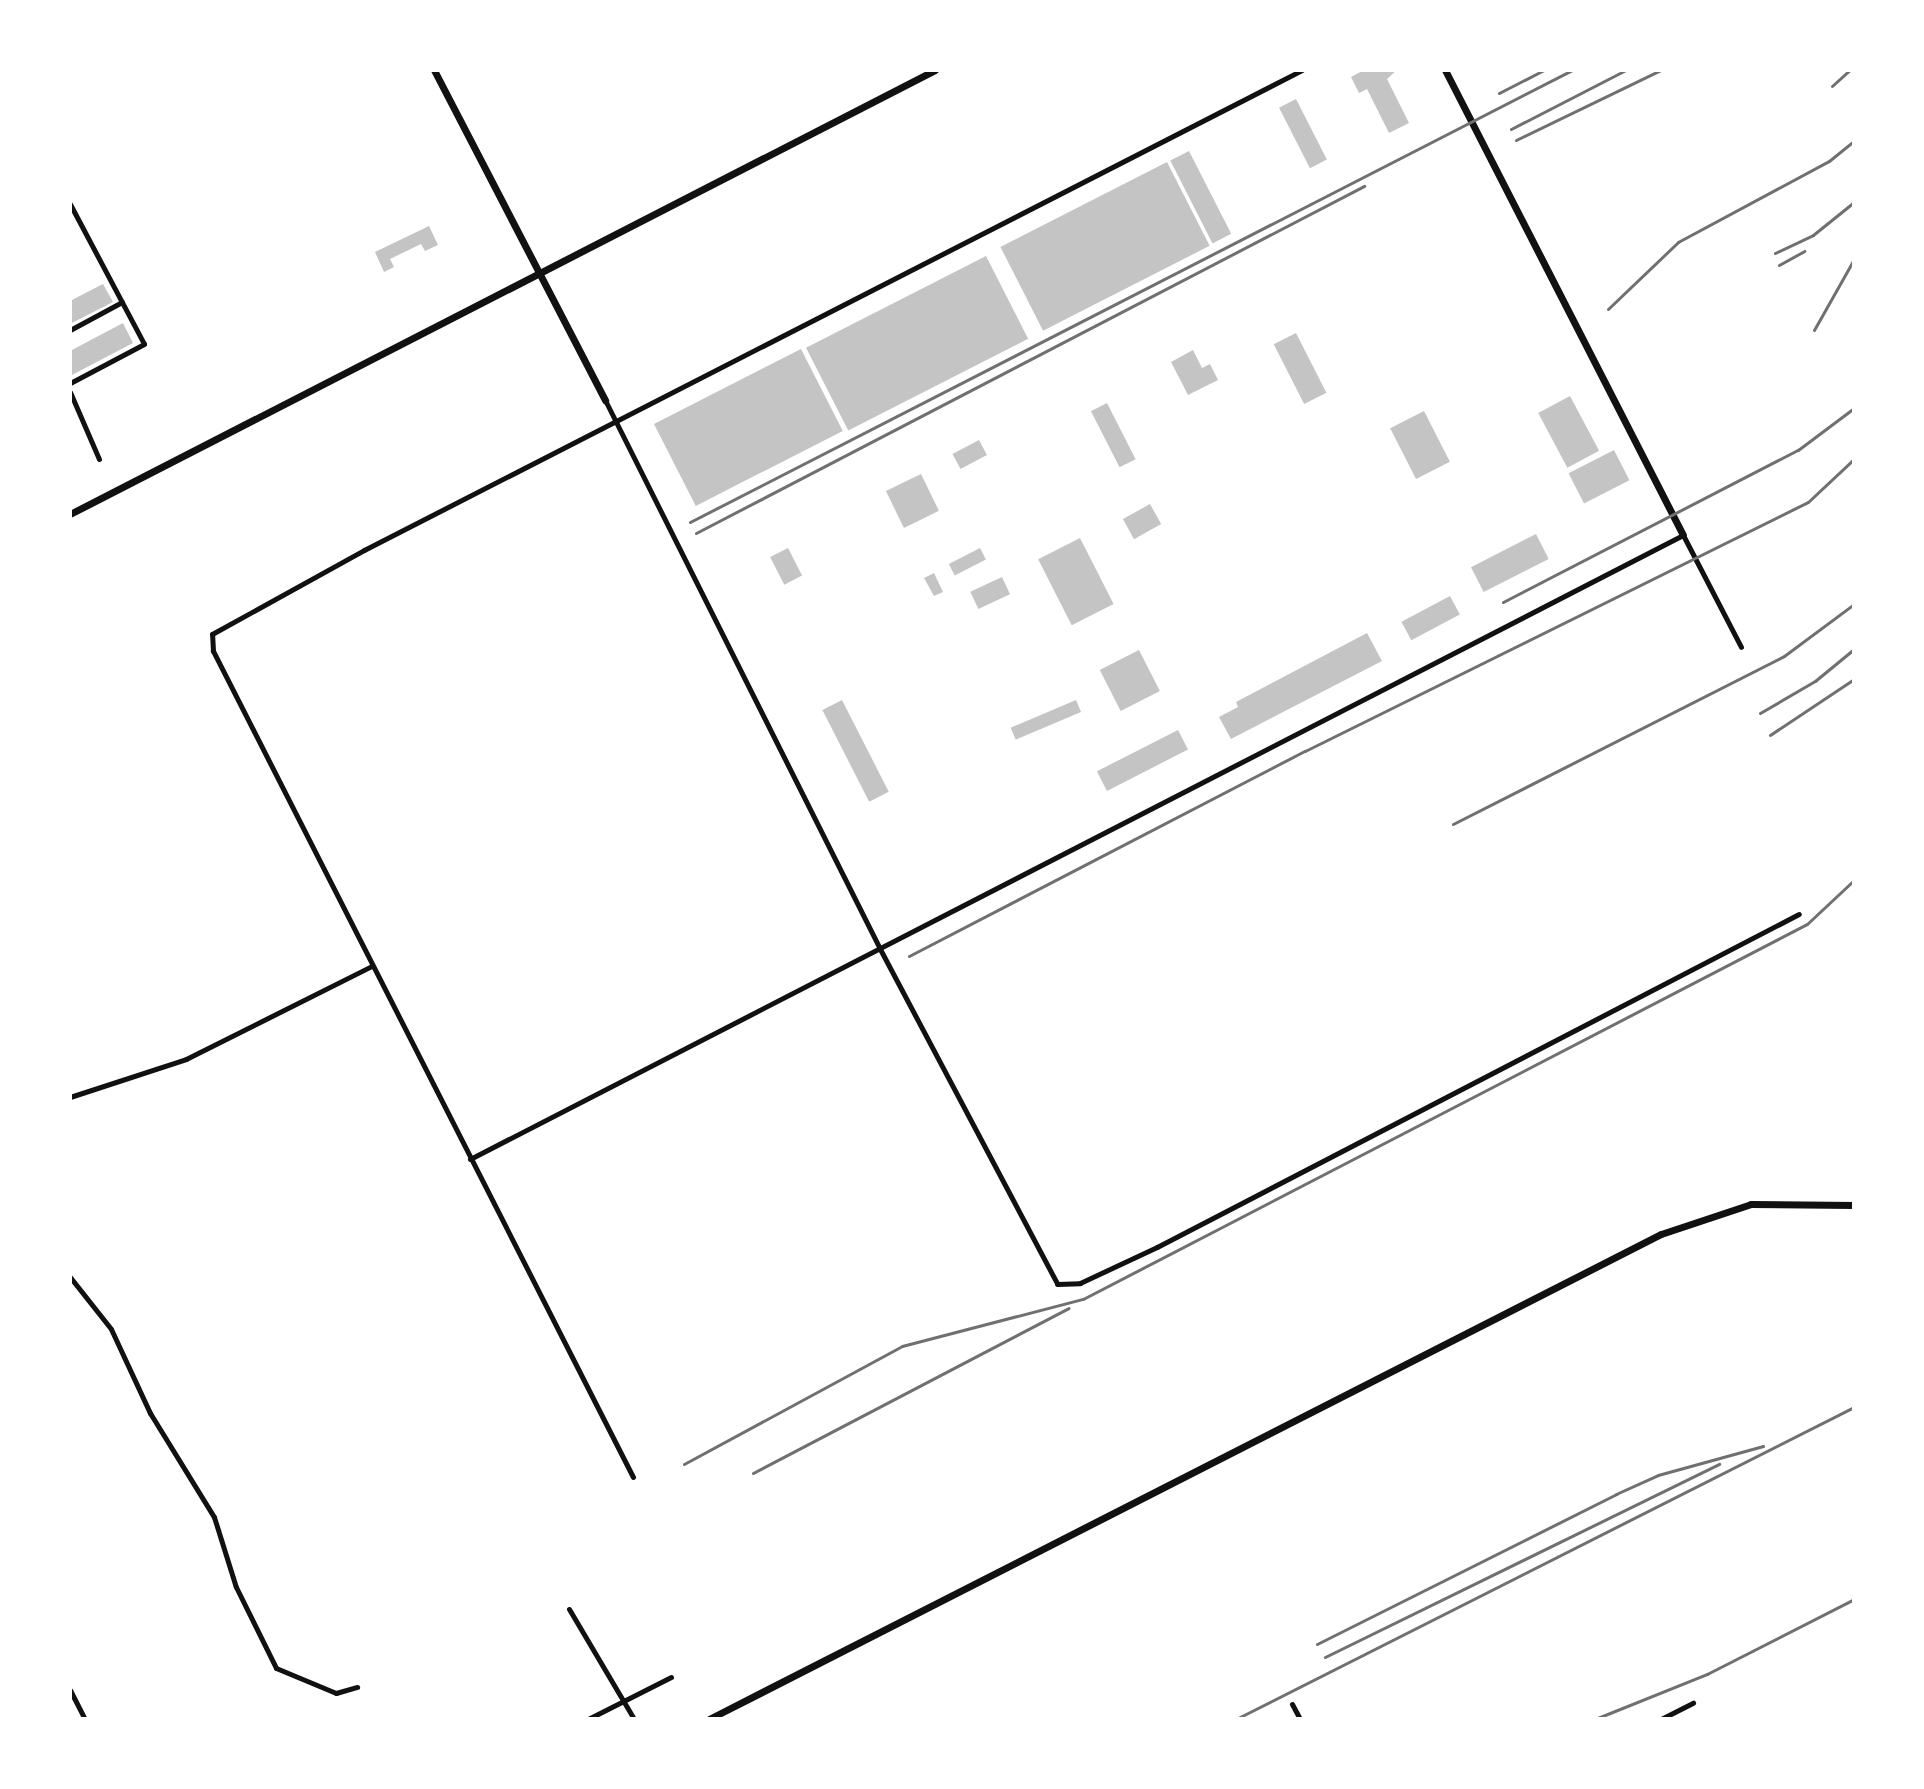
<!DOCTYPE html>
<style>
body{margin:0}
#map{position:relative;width:1924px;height:1789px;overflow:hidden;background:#fff;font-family:"Public Sans",sans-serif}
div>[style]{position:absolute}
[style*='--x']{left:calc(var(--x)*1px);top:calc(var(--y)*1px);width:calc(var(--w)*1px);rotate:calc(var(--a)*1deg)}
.building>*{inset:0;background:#c4c4c4;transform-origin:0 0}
.minor>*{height:5px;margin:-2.5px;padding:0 2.5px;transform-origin:2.5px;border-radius:2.5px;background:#111}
.tertiary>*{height:7px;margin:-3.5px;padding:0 3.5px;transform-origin:3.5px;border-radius:3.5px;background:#111}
.rail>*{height:3px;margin:-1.5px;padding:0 1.5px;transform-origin:1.5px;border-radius:1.5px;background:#707070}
span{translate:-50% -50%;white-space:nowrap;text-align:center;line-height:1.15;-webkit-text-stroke:8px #fff;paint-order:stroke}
.frame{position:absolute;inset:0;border:72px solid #fff;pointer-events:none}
</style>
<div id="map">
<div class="building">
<i style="clip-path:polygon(1364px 70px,1397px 70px,1387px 79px,1409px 123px,1389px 133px,1367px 89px,1359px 93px,1351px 77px)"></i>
<i style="left:1296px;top:99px;width:68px;height:19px;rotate:63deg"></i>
<i style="left:1189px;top:151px;width:93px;height:21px;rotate:63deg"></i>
<i style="left:1167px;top:162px;width:94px;height:187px;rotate:63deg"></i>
<i style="clip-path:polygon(429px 226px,438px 245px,425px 251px,421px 244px,390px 259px,394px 267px,384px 272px,375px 252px)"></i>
<i style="left:986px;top:256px;width:93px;height:202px;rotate:63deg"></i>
<i style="clip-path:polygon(103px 284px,113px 302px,70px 324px,70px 301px)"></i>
<i style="clip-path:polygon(123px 323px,133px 343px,70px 376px,70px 351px)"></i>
<i style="left:1296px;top:333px;width:67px;height:25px;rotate:63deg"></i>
<i style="left:801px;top:349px;width:92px;height:165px;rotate:63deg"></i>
<i style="clip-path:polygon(1193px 350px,1202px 368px,1210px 364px,1218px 380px,1188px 395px,1171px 362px)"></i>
<i style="left:1570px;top:396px;width:62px;height:36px;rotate:62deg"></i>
<i style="left:1107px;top:403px;width:63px;height:18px;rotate:63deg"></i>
<i style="left:1424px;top:411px;width:57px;height:38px;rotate:63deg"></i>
<i style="left:979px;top:440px;width:17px;height:30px;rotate:62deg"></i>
<i style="left:1614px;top:450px;width:34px;height:51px;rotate:63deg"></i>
<i style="left:921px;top:474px;width:41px;height:39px;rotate:64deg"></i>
<i style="left:1150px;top:504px;width:23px;height:31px;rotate:61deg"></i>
<i style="left:1536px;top:534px;width:28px;height:73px;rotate:63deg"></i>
<i style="left:1080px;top:538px;width:74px;height:47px;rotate:63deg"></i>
<i style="left:788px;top:548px;width:31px;height:20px;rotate:63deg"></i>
<i style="left:980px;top:548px;width:13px;height:35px;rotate:63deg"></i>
<i style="clip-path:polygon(934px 573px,943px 592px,934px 596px,924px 578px)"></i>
<i style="left:1002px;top:577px;width:19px;height:35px;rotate:65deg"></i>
<i style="left:1450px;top:596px;width:21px;height:55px;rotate:62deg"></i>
<i style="clip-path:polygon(1367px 633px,1382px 661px,1231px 739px,1219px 717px,1238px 707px,1236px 702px)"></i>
<i style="left:1139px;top:650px;width:46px;height:44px;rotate:63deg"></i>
<i style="left:842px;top:700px;width:103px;height:22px;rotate:63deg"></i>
<i style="left:1076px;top:700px;width:13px;height:71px;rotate:67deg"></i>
<i style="left:1178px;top:730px;width:22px;height:91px;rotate:63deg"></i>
</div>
<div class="minor">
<i style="--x:70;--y:204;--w:158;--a:62.1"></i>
<i style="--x:144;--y:344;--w:84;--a:152.2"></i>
<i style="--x:70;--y:330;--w:59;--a:-28.3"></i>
<i style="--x:70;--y:392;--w:73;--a:66.6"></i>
<i style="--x:605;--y:400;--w:614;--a:63.39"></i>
<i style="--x:880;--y:949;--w:379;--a:62.1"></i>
<i style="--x:1057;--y:1284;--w:23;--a:-2"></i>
<i style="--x:1080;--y:1283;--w:85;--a:-25.1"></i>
<i style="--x:1157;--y:1247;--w:723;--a:-27.42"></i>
<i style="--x:70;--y:1097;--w:122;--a:-18.1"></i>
<i style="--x:186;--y:1059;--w:208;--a:-26.6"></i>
<i style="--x:470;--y:1159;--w:1364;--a:-27.22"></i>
<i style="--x:1683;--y:535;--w:126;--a:62.6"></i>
<i style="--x:70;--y:1277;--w:66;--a:51.7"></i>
<i style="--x:111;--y:1329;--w:93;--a:65.1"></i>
<i style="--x:150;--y:1413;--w:122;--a:58.4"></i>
<i style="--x:214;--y:1517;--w:73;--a:72.6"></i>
<i style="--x:236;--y:1587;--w:90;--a:63.7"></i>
<i style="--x:276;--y:1668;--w:65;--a:22.6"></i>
<i style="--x:336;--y:1693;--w:22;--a:-16"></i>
<i style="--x:633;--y:1477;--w:927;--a:-116.95"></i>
<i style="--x:213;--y:651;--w:17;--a:-93"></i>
<i style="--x:212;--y:634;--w:174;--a:-28.9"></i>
<i style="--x:364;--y:550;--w:1054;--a:-27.1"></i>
<i style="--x:569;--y:1609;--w:128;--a:59.4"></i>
<i style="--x:70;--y:1690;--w:33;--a:63"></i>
<i style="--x:1292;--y:1704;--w:17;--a:62"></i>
<i style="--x:588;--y:1719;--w:93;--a:-26.8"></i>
<i style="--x:1661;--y:1719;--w:36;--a:-27"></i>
</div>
<div class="tertiary">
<i style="--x:434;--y:70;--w:372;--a:62.6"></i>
<i style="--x:1445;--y:70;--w:522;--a:62.9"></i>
<i style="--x:70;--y:514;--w:972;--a:-27.17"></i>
<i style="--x:709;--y:1719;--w:1068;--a:-27"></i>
<i style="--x:1661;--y:1234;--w:95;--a:-18.4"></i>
<i style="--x:1751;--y:1204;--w:103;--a:0.6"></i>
</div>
<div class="rail">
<i style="--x:1832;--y:86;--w:24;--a:-42"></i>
<i style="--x:1499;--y:93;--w:51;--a:-27.1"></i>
<i style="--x:1511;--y:129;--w:129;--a:-27.2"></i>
<i style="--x:1516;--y:140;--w:161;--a:-25.8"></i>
<i style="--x:1775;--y:253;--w:42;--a:-25.3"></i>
<i style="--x:1813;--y:235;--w:53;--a:-38.8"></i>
<i style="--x:1779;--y:265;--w:29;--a:-29"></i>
<i style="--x:1608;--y:309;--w:97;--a:-43.7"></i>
<i style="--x:1678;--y:242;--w:171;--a:-28.2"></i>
<i style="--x:1829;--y:161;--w:32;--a:-39"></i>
<i style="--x:1814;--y:330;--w:81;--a:-60.6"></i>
<i style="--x:690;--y:522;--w:991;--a:-27.13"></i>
<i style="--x:696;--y:533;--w:753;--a:-27.45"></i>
<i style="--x:1503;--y:602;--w:332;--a:-27.3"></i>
<i style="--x:1798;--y:450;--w:70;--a:-36.9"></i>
<i style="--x:1760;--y:713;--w:64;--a:-30.2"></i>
<i style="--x:1815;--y:681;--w:50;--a:-39.4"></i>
<i style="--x:1770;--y:735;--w:101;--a:-33.7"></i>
<i style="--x:1453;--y:824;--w:371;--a:-26.9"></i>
<i style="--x:1784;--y:656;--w:87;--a:-36.6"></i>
<i style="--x:909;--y:956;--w:446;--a:-27.4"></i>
<i style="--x:1305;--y:751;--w:561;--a:-26.34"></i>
<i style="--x:1808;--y:502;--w:63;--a:-43.1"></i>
<i style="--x:684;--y:1464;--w:248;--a:-28.4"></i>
<i style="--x:902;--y:1346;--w:187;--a:-14.6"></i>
<i style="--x:1083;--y:1299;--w:815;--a:-27.38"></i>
<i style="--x:1807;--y:924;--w:64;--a:-43.1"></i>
<i style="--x:753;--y:1473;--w:356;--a:-27.6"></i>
<i style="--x:1317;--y:1644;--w:335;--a:-26.6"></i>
<i style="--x:1616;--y:1494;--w:46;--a:-24.3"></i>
<i style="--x:1658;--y:1475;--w:109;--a:-15.4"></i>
<i style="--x:1325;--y:1657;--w:439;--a:-26.1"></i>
<i style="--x:1236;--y:1719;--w:692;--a:-26.79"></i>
<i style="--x:1595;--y:1719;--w:121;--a:-21.9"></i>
<i style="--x:1707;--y:1674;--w:165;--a:-27"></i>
</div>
<div class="frame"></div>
</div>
